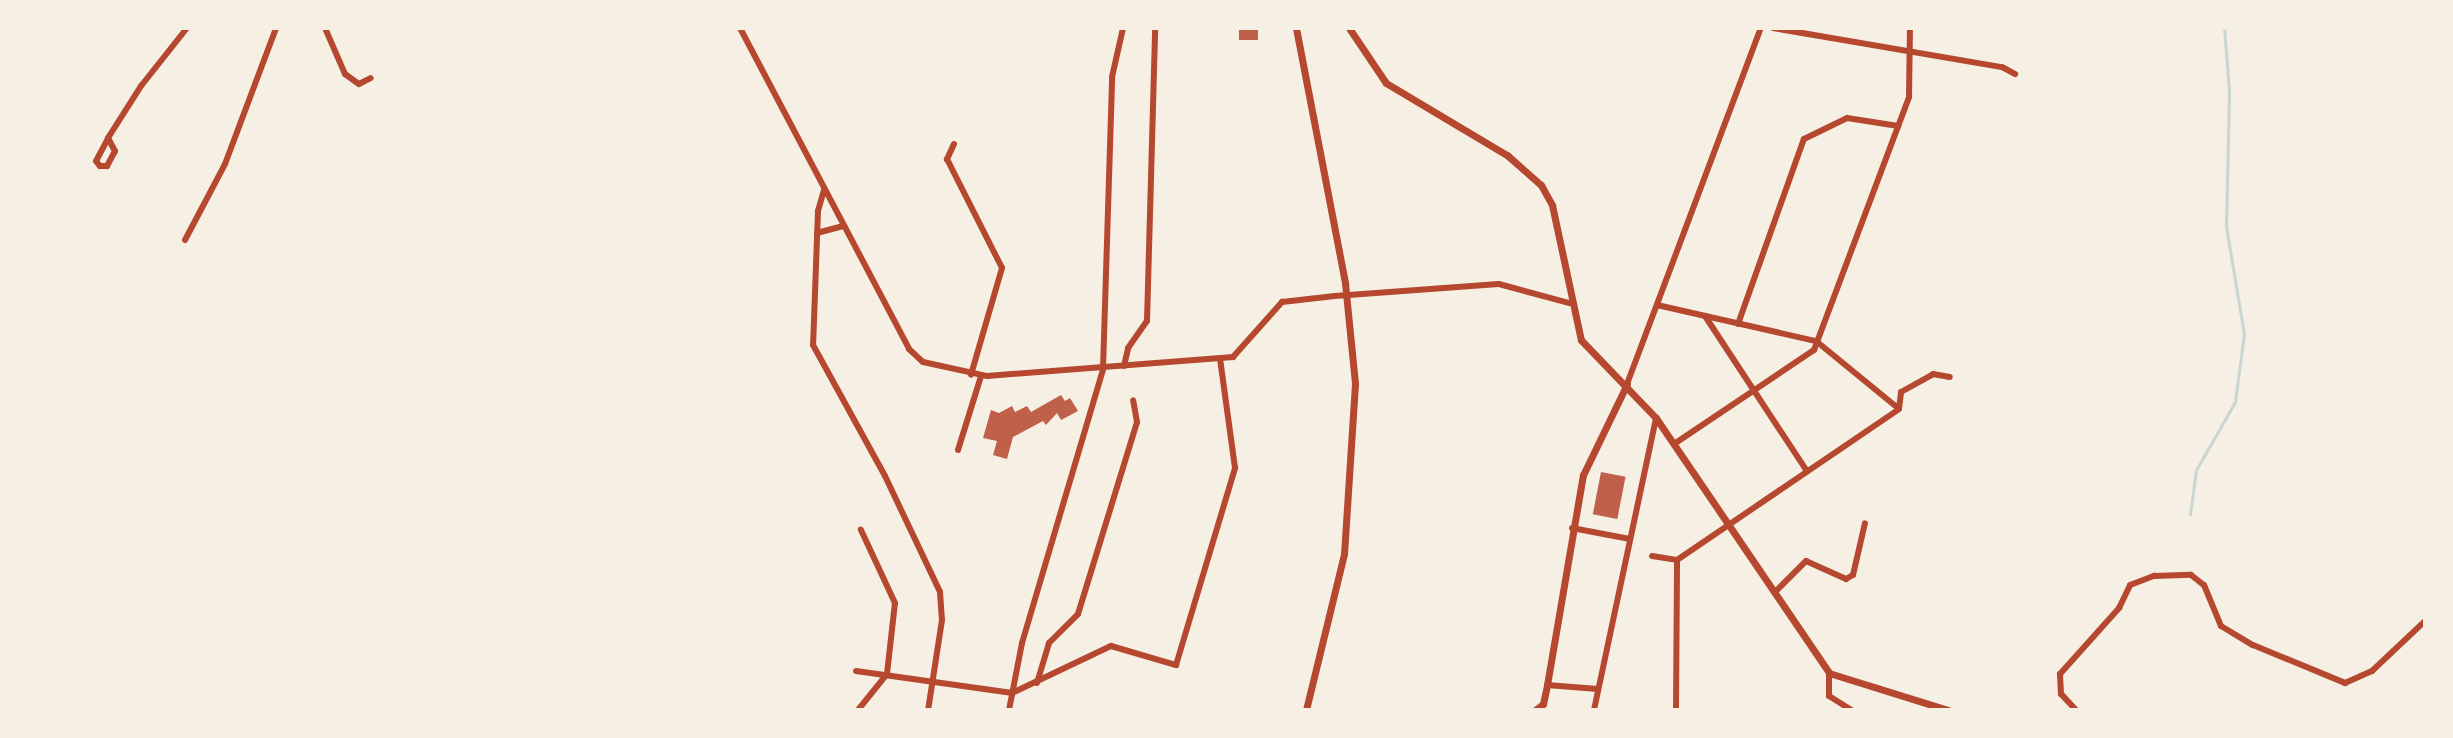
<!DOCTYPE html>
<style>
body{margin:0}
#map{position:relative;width:2453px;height:738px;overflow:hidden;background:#f6efe4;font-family:"Sofia Sans Condensed",sans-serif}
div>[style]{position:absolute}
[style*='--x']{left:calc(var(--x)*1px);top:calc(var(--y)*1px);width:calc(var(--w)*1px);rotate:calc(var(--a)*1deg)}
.stream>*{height:3px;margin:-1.5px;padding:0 1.5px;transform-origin:1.5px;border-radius:1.5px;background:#c9d6d2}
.building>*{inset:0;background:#bf614a;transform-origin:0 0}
.minor>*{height:6px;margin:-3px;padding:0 3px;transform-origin:3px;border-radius:3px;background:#b5482f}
.tertiary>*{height:7px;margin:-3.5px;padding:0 3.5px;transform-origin:3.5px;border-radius:3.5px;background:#b5482f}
span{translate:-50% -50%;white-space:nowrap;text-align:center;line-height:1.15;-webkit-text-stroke:6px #f6efe4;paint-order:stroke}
.frame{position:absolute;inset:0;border:30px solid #f6efe4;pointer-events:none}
</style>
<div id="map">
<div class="stream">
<i style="--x:2190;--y:514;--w:44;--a:-82.2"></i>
<i style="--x:2196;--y:470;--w:78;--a:-60.2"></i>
<i style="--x:2235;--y:402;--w:69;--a:-82.5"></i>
<i style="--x:2244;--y:334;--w:109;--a:-99.5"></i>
<i style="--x:2226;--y:227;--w:136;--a:-88.7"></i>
<i style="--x:2229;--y:91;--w:63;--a:-94.5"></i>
</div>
<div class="building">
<i style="left:1239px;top:28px;width:19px;height:12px"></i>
<i style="clip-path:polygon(1061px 395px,1065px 401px,1070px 398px,1078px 411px,1061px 420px,1057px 413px,1046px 425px,1043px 421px,1013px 437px,1007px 459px,993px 455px,997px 441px,983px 438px,991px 410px,999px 413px,1012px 406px,1015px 412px,1027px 406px,1031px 412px)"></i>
<i style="left:1601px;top:472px;width:25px;height:43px;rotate:11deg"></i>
</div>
<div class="minor">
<i style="--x:325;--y:28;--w:50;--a:66.5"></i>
<i style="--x:345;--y:74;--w:17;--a:36"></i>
<i style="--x:359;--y:84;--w:13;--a:-27"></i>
<i style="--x:740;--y:28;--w:363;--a:62.2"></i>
<i style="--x:909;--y:349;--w:19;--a:43"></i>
<i style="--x:923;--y:362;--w:66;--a:12.3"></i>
<i style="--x:987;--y:376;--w:247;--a:-4.4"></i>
<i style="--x:1233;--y:357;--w:74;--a:-48.3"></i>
<i style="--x:1282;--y:302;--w:53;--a:-6.5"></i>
<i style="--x:1335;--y:296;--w:164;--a:-4.2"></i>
<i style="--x:1499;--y:284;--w:73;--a:15.2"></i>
<i style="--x:1773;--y:28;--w:232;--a:9.7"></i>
<i style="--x:2002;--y:67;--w:15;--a:28"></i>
<i style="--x:108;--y:138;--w:15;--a:62"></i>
<i style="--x:115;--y:151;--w:17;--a:118"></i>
<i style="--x:107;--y:166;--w:7;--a:180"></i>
<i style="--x:100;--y:166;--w:6;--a:-129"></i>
<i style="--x:96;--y:161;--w:26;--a:-62"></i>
<i style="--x:108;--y:138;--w:62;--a:-57.6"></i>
<i style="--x:141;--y:86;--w:74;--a:-51.6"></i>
<i style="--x:954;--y:144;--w:17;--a:115"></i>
<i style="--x:947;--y:159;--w:122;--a:63.2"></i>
<i style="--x:1002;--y:268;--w:111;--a:106.2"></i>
<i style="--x:824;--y:190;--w:22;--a:106"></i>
<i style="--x:818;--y:211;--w:134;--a:92.1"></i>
<i style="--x:813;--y:345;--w:149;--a:61.2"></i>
<i style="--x:885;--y:476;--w:128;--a:64.6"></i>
<i style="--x:940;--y:592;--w:28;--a:86"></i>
<i style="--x:942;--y:620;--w:91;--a:98.8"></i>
<i style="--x:817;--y:233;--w:27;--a:-15"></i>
<i style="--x:185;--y:240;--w:86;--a:-62.2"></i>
<i style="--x:225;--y:164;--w:145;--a:-69.4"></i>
<i style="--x:1657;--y:305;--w:163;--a:12.8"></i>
<i style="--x:1816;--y:341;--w:107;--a:39.3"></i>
<i style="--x:1705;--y:316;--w:186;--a:56.7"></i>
<i style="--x:1738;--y:324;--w:196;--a:-70.4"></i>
<i style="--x:1804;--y:139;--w:48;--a:-26"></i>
<i style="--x:1847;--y:118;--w:52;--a:8.9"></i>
<i style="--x:1124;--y:366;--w:18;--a:-77"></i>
<i style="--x:1128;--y:348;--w:33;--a:-55"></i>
<i style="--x:1147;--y:321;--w:293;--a:-88.4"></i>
<i style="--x:1627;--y:384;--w:380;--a:-69.4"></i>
<i style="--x:1899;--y:409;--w:17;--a:-83"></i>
<i style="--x:1901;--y:392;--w:37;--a:-29"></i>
<i style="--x:1933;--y:374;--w:17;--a:10"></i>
<i style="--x:1674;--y:444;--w:169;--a:-33.9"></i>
<i style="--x:1814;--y:350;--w:270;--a:-69.4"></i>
<i style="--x:1909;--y:97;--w:69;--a:-89.2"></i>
<i style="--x:958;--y:450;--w:77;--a:-72.7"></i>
<i style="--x:1572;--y:528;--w:59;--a:10.7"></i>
<i style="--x:1652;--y:556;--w:25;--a:9"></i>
<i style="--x:1677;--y:560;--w:268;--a:-34.2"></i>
<i style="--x:1775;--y:592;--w:44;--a:-45"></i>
<i style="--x:1806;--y:561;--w:44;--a:24.2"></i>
<i style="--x:1846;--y:579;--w:8;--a:-30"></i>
<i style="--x:1853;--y:575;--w:53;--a:-77"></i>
<i style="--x:856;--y:671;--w:158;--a:8"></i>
<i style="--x:1012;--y:693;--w:110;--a:-25.4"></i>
<i style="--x:1111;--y:646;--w:68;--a:16.3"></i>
<i style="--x:1176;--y:665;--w:206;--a:-73.3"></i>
<i style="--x:1235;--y:468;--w:111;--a:-97.8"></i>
<i style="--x:1829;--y:673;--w:23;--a:90"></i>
<i style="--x:1829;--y:696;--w:26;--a:32"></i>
<i style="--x:1037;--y:683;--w:42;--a:-73.3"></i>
<i style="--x:1049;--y:643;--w:41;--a:-45"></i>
<i style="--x:1078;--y:614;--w:201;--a:-72.9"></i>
<i style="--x:1137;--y:422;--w:22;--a:-100"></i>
<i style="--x:1547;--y:685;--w:51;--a:4.5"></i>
<i style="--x:858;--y:710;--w:46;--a:-51.1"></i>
<i style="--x:887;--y:674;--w:71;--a:-83.6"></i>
<i style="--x:895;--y:603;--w:81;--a:-115"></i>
<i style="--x:1009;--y:710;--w:68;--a:-79"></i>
<i style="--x:1022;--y:643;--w:286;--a:-73.5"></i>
<i style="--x:1103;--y:369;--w:292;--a:-88.2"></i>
<i style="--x:1112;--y:77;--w:50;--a:-77.3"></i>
<i style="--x:1594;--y:710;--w:299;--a:-78"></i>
<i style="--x:1676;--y:710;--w:150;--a:-89.6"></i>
<i style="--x:2076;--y:710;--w:22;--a:-133"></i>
<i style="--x:2061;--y:694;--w:20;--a:-93"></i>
<i style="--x:2060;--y:674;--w:89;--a:-48.2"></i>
<i style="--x:2119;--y:608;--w:25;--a:-64"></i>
<i style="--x:2130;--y:585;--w:26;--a:-21"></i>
<i style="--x:2154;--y:576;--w:37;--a:-2"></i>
<i style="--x:2191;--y:575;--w:16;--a:38"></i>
<i style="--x:2204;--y:585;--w:44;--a:67.5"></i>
<i style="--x:2221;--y:626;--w:37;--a:31"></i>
<i style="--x:2253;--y:645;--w:100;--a:22.4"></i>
<i style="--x:2345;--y:683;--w:30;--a:-24"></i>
<i style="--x:2372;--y:671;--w:73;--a:-43.3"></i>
</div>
<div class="tertiary">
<i style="--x:1296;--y:28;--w:260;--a:79.1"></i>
<i style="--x:1345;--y:283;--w:101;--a:84.3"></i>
<i style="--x:1355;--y:384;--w:170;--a:93.7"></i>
<i style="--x:1344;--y:554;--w:161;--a:103.7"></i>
<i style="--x:1349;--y:28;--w:66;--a:56.1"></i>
<i style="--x:1386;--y:83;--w:141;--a:30.8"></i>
<i style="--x:1507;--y:155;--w:45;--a:41.4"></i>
<i style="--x:1541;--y:185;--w:23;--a:61"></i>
<i style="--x:1552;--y:205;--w:138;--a:77.9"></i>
<i style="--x:1581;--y:340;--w:108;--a:46.1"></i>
<i style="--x:1656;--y:418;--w:308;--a:55.8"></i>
<i style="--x:1829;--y:673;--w:125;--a:17.3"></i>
<i style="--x:1535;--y:710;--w:10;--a:-37"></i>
<i style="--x:1543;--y:704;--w:19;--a:-78"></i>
<i style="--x:1547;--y:685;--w:213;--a:-80.3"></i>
<i style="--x:1583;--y:475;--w:101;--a:-64.2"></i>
</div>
<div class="frame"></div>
</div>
